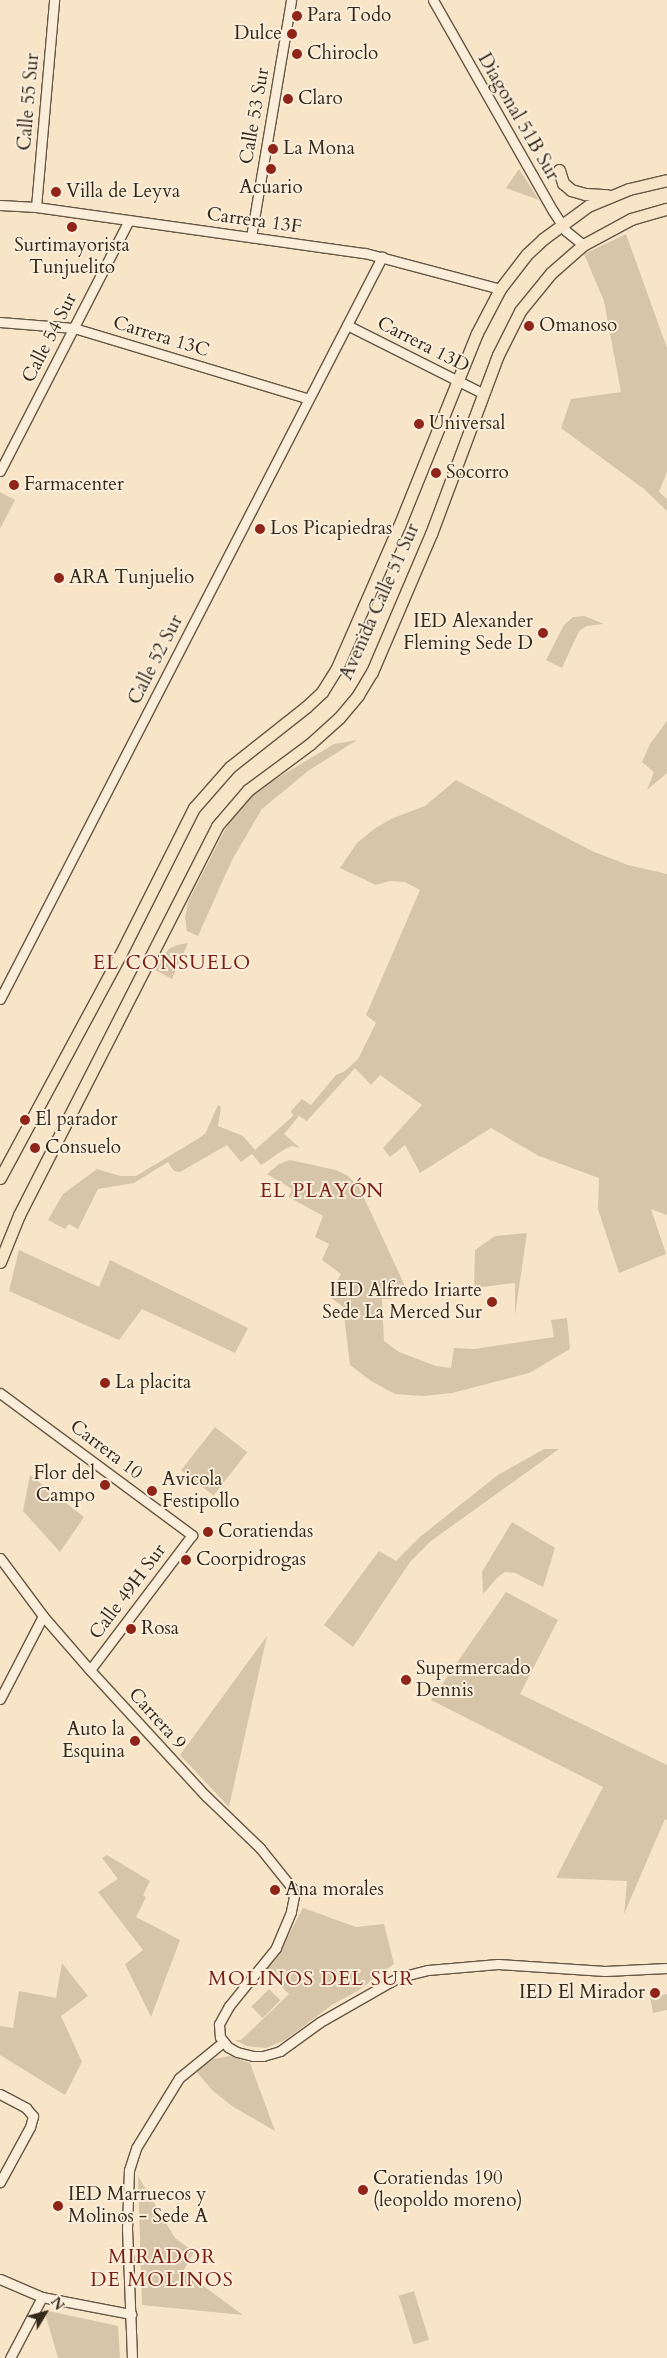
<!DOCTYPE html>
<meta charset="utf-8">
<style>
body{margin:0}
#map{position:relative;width:667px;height:2358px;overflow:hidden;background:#f8e5c7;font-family:Cardo,serif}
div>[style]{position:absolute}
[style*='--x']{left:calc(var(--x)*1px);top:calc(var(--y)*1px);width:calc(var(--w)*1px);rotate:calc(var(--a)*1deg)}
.green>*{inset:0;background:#d7c5a9;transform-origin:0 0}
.roads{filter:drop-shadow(1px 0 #655744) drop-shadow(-1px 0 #655744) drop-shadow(0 1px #655744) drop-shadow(0 -1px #655744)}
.tertiary>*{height:9px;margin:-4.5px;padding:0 4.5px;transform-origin:4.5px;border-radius:4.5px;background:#faeedb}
.primary>*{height:11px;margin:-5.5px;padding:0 5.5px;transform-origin:5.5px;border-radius:5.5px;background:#f8e5c7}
.dots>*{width:14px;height:14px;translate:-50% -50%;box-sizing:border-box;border:2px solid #faeedb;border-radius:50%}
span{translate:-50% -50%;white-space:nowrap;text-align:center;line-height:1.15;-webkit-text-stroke:4px #faeedb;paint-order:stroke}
.poi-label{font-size:19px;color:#342819}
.left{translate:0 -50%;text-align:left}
.right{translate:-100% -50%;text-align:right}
.street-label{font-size:19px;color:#342819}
.neighbourhood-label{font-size:20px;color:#7a1f14;letter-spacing:1px}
.north{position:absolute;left:20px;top:2288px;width:50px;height:50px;-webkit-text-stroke:4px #faeedb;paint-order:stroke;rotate:53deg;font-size:14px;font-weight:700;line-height:20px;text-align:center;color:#342819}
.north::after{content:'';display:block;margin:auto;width:18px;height:22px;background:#342819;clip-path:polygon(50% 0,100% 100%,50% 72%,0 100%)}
</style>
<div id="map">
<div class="green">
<i style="clip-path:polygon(519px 169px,539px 200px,506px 188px)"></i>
<i style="clip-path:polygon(626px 234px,667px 348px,667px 472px,659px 492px,667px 499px,667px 511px,644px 489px,561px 428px,571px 399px,621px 392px,604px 301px,584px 254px)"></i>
<i style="clip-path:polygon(0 492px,15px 500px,0 529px)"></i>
<i style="clip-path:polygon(584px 616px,604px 624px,587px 626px,579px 631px,562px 668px,546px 660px,564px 625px,573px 617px)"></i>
<i style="clip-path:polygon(667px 721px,667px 773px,647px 790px,654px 772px,642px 762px,650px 744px)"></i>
<i style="clip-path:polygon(357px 740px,308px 771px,262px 809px,232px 860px,198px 936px,187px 931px,185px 918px,188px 902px,230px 820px,242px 805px,261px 788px,334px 744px)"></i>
<i style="clip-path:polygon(456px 780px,592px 851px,628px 865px,667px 874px,667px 1215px,651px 1209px,666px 1254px,619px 1273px,598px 1209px,599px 1178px,539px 1156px,491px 1128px,420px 1173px,405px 1145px,390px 1157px,383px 1148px,422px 1105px,380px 1075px,371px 1085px,355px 1068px,307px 1121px,299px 1116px,284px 1134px,300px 1148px,292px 1146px,285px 1149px,261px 1165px,252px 1154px,241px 1162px,227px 1145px,180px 1172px,174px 1171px,168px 1162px,134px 1183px,98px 1189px,78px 1229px,69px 1224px,65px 1229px,48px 1220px,63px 1194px,97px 1169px,120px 1176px,136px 1176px,196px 1140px,205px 1134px,218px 1105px,221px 1107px,218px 1126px,243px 1136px,255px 1150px,293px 1116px,291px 1111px,302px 1099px,311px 1105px,336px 1075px,345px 1071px,358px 1059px,376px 1023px,366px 1015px,420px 890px,405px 882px,390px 881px,376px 885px,340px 868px,357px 843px,374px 829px,393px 818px,425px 806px)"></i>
<i style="clip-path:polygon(188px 943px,172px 979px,153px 969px,169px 949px,177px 945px)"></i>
<i style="clip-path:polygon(290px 1160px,336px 1170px,348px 1176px,359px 1187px,405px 1286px,396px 1284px,397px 1298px,382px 1299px,384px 1341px,399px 1352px,436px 1366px,451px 1368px,454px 1348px,474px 1349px,554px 1337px,551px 1320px,567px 1318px,570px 1349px,529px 1373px,452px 1393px,423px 1396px,395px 1394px,371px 1381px,350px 1365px,343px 1307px,329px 1296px,341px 1274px,322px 1260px,329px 1244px,315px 1237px,323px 1216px,289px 1197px,292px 1189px,267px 1174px,279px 1164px)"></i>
<i style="clip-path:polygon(527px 1233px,515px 1315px,515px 1283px,474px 1288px,475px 1250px,495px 1236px)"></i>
<i style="clip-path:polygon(19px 1250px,99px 1287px,110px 1260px,248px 1328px,235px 1353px,142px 1309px,119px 1340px,9px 1291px)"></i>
<i style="left:215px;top:1427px;width:41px;height:55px;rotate:38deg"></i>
<i style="clip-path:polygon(544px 1449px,559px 1449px,431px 1541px,410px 1562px,353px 1647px,324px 1625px,379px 1551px,396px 1561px,421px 1536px,498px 1475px)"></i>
<i style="clip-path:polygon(30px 1475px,84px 1517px,60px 1552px,23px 1511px)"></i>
<i style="clip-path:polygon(512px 1522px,555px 1548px,543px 1587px,515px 1573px,505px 1572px,498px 1577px,483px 1594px,482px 1572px)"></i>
<i style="clip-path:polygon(506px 1592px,558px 1620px,520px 1694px,667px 1765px,667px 1820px,665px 1819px,624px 1914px,627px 1881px,556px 1878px,603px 1787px,431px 1700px)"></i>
<i style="clip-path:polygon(267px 1636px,229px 1807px,180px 1755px)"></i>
<i style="clip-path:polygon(107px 1855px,150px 1881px,143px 1895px,146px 1897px,136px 1917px,180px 1940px,151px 2017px,125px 1964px,143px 1950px,98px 1892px,118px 1879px,102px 1858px)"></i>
<i style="clip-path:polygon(303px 1908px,356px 1927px,384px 1924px,394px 1964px,359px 1990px,332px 2005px,285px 2040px,266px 2048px,246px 2046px,235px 2040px,241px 2040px,289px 1994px,264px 1970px,287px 1938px)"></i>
<i style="clip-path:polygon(62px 1963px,88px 1996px,61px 2016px,82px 2062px,65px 2095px,0 2055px,0 2026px,13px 2028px,19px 1991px,56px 1998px)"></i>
<i style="left:269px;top:1989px;width:16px;height:25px;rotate:45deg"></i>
<i style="clip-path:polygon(667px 1994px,667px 2010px,653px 2013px,650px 1997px)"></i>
<i style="clip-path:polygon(230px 2056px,250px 2063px,275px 2131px,232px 2106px,212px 2090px,195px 2070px,214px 2059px)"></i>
<i style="clip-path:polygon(138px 2176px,175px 2238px,194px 2252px,183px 2271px,243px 2315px,142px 2305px)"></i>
<i style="left:414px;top:2291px;width:51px;height:16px;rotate:73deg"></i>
<i style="clip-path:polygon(44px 2310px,118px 2326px,120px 2358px,58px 2358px)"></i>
</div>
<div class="roads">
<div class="tertiary">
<i style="--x:433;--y:0;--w:243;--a:60.4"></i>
<i style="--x:553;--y:211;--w:24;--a:57"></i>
<i style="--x:566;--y:231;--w:22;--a:39"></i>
<i style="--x:0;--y:205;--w:36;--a:3"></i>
<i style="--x:36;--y:207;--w:332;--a:8"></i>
<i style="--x:365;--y:253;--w:140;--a:14.9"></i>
<i style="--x:36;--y:207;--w:208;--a:-85"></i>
<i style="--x:251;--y:237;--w:240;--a:-80.4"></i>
<i style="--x:0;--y:322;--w:74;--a:4.6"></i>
<i style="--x:74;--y:328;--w:245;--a:16.8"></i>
<i style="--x:347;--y:325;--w:153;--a:26.7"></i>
<i style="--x:0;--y:471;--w:282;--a:-62.8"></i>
<i style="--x:0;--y:999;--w:835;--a:-62.76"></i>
<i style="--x:0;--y:1393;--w:239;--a:36.5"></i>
<i style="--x:192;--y:1535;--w:169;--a:127.1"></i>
<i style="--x:0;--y:1558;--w:72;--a:53.4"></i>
<i style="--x:43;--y:1616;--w:72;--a:49"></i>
<i style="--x:90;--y:1670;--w:171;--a:47.4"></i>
<i style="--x:206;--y:1796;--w:75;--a:43.9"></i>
<i style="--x:260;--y:1848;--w:51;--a:51.3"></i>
<i style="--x:292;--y:1888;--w:8;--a:76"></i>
<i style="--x:294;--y:1896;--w:16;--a:101"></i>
<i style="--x:291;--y:1912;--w:39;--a:113"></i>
<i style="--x:276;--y:1948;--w:75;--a:129"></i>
<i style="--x:229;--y:2006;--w:21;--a:119"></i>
<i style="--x:219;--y:2024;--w:13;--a:86"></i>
<i style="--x:220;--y:2037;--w:13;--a:51"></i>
<i style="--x:228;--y:2047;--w:10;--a:29"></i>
<i style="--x:237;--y:2052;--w:16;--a:14"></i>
<i style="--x:253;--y:2056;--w:10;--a:0"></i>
<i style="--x:263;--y:2056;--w:18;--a:-16"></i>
<i style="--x:280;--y:2051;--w:49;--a:-35.9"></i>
<i style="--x:320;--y:2022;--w:81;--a:-29.7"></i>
<i style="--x:390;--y:1982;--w:11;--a:-27"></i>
<i style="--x:400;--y:1977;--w:29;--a:-14"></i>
<i style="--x:428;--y:1970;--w:70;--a:-4.9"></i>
<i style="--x:498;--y:1964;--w:107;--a:3.7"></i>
<i style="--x:605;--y:1971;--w:62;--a:-2.8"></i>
<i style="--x:0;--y:1699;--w:93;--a:-62.6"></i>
<i style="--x:0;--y:2094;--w:30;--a:28"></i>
<i style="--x:26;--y:2108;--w:11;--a:49"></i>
<i style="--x:33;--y:2116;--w:11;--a:105"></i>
<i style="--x:30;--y:2127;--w:63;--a:118.6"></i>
<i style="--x:0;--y:2279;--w:46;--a:23.2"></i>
<i style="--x:42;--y:2297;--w:91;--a:10.8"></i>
<i style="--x:10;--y:2358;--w:69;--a:-62.3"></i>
<i style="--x:132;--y:2358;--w:129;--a:-92.2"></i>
<i style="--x:127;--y:2229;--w:59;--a:-88.1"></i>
<i style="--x:129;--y:2170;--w:23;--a:-72"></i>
<i style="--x:136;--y:2148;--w:82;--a:-58.4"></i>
<i style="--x:179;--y:2078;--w:57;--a:-39.3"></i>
</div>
<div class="primary">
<i style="--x:559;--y:170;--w:14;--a:73"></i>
<i style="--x:563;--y:183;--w:11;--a:41"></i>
<i style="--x:571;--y:190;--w:15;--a:16"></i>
<i style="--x:585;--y:194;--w:22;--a:3"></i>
<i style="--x:0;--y:1178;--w:253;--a:-61.7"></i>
<i style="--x:120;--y:955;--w:165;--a:-63.3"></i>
<i style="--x:194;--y:808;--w:55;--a:-48.7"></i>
<i style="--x:230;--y:767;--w:97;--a:-38.3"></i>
<i style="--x:306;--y:707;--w:22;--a:-43"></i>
<i style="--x:322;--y:692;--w:26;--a:-58"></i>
<i style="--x:336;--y:670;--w:157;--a:-66.4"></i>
<i style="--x:399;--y:526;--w:208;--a:-68"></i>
<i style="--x:477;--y:333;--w:50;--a:-62.4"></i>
<i style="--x:500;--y:289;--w:44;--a:-52.4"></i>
<i style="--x:527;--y:254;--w:22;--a:-43"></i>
<i style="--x:543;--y:239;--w:56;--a:-36.3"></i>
<i style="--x:588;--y:206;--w:44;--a:-22.5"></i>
<i style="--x:629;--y:189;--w:39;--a:-13"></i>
<i style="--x:0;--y:1262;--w:51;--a:-68"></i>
<i style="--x:19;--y:1215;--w:436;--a:-63"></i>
<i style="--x:217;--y:826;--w:48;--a:-49.3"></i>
<i style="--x:248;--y:790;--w:77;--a:-36.6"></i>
<i style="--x:310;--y:744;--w:39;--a:-42"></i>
<i style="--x:339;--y:718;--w:30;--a:-50"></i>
<i style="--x:358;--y:695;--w:27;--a:-59"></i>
<i style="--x:372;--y:672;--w:150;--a:-66.9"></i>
<i style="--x:431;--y:534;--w:191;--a:-69.5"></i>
<i style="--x:498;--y:355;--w:49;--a:-63.4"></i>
<i style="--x:520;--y:311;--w:49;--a:-50.8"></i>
<i style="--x:551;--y:273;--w:43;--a:-41.2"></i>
<i style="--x:583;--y:245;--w:55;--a:-28.4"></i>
<i style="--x:631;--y:219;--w:37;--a:-16"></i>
</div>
</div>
<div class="dots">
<i style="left:297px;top:16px;background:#8f2418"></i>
<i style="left:292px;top:34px;background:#8f2418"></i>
<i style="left:297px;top:54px;background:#8f2418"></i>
<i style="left:288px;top:99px;background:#8f2418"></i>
<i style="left:273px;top:149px;background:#8f2418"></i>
<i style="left:271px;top:169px;background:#8f2418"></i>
<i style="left:56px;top:192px;background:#8f2418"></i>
<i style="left:72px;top:227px;background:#8f2418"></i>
<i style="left:529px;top:326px;background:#8f2418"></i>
<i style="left:419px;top:424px;background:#8f2418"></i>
<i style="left:436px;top:473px;background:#8f2418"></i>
<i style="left:14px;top:485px;background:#8f2418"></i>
<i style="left:260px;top:529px;background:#8f2418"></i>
<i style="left:59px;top:578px;background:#8f2418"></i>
<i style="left:543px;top:633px;background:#8f2418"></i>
<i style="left:25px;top:1120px;background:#8f2418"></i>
<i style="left:35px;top:1148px;background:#8f2418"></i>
<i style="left:492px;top:1302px;background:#8f2418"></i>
<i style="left:105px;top:1383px;background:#8f2418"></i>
<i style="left:105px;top:1485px;background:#8f2418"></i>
<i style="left:152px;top:1491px;background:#8f2418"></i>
<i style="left:208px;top:1532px;background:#8f2418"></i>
<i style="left:186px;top:1560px;background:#8f2418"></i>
<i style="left:131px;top:1629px;background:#8f2418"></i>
<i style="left:406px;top:1680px;background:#8f2418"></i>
<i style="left:135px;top:1741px;background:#8f2418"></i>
<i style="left:275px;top:1890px;background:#8f2418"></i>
<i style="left:655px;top:1993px;background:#8f2418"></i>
<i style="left:363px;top:2190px;background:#8f2418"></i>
<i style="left:58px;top:2206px;background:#8f2418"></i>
</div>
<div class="poi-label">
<span class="left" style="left:307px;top:16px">Para Todo</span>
<span class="right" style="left:282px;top:34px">Dulce</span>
<span class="left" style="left:307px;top:54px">Chiroclo</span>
<span class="left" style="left:298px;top:99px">Claro</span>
<span class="left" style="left:283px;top:149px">La Mona</span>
<span style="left:271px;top:188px">Acuario</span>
<span class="left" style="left:66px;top:192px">Villa de Leyva</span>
<span style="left:72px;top:257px">Surtimayorista<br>Tunjuelito</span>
<span class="left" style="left:539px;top:326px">Omanoso</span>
<span class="left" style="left:429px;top:424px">Universal</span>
<span class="left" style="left:446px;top:473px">Socorro</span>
<span class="left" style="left:24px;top:485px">Farmacenter</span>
<span class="left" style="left:270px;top:529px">Los Picapiedras</span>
<span class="left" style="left:69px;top:578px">ARA Tunjuelio</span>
<span class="right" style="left:533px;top:633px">IED Alexander<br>Fleming Sede D</span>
<span class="left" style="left:35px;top:1120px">El parador</span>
<span class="left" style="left:45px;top:1148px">Consuelo</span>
<span class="right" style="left:482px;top:1302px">IED Alfredo Iriarte<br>Sede La Merced Sur</span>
<span class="left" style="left:115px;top:1383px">La placita</span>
<span class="right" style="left:95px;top:1485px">Flor del<br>Campo</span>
<span class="left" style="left:162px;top:1491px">Avicola<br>Festipollo</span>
<span class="left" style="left:218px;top:1532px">Coratiendas</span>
<span class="left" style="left:196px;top:1560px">Coorpidrogas</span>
<span class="left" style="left:141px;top:1629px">Rosa</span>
<span class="left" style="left:416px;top:1680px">Supermercado<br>Dennis</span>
<span class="right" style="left:125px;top:1741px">Auto la<br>Esquina</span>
<span class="left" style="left:285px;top:1890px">Ana morales</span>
<span class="right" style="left:645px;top:1993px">IED El Mirador</span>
<span class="left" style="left:373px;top:2190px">Coratiendas 190<br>(leopoldo moreno)</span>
<span class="left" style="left:68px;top:2206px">IED Marruecos y<br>Molinos - Sede A</span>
</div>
<div class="street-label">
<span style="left:29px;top:102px;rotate:-85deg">Calle 55 Sur</span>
<span style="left:255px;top:116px;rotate:-80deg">Calle 53 Sur</span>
<span style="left:518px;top:117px;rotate:60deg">Diagonal 51B Sur</span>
<span style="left:254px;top:221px;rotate:8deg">Carrera 13F</span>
<span style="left:161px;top:337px;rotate:17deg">Carrera 13C</span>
<span style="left:50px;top:338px;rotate:-63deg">Calle 54 Sur</span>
<span style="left:423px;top:345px;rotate:27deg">Carrera 13D</span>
<span style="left:380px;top:602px;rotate:-66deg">Avenida Calle 51 Sur</span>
<span style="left:156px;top:660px;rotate:-63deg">Calle 52 Sur</span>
<span style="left:106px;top:1450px;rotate:37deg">Carrera 10</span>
<span style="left:128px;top:1592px;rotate:-53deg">Calle 49H Sur</span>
<span style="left:157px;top:1719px;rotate:48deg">Carrera 9</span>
</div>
<div class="neighbourhood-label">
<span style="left:172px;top:962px">EL CONSUELO</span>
<span style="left:322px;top:1190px">EL PLAYÓN</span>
<span style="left:311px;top:1978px">MOLINOS DEL SUR</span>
<span style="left:162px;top:2268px">MIRADOR<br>DE MOLINOS</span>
</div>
<div class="north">N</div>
</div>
